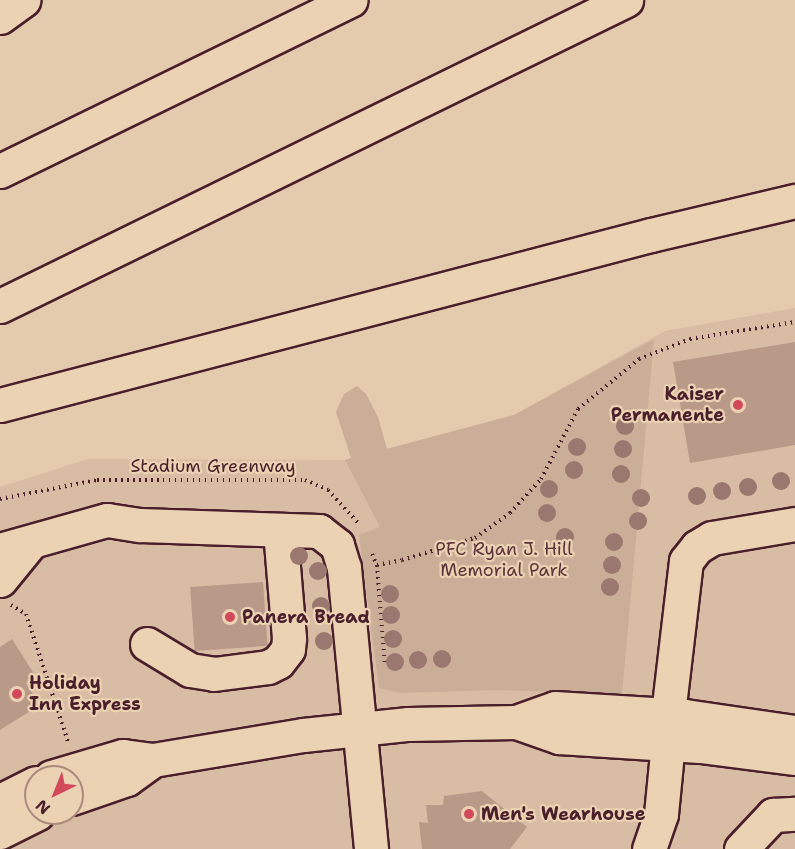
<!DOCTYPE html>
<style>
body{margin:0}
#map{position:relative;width:795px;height:849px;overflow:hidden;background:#e5cbae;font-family:"Shantell Sans",sans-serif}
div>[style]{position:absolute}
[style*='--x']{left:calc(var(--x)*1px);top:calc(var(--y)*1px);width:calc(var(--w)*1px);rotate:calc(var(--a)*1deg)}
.built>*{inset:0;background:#d8bca3}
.green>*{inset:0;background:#cbae98}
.building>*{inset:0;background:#b99a89;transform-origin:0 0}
.path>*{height:4px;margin-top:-2px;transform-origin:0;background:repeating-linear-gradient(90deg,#4a1f2b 0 1.5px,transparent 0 6px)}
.roads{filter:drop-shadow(2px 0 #4a1f2b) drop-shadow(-2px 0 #4a1f2b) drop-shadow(0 2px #4a1f2b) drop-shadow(0 -2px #4a1f2b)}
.minor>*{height:33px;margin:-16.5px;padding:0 16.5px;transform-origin:16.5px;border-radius:16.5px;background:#ebd2b3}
.major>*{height:33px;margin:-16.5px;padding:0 16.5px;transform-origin:16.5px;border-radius:16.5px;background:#ebd2b3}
.highway>*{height:33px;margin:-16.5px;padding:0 16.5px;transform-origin:16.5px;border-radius:16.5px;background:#ebd2b3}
.trees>*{width:18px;height:18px;margin:-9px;border-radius:50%;background:#9a786f}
.dots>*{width:16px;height:16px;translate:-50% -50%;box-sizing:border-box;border:3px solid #ebd2b3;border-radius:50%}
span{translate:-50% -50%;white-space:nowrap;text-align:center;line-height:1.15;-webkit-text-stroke:4.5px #ebd2b3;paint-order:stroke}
.poi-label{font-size:18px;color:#4a1f2b;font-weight:700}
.right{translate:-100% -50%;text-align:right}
.left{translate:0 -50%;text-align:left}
.street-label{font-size:18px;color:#4a1f2b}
.park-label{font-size:18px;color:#5d343b}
.north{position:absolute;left:24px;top:765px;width:60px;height:60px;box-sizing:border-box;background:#ebd2b3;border:2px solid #ab8a7d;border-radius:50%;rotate:223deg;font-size:16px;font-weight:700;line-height:24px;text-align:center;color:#4a1f2b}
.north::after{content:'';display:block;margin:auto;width:21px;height:27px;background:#d1495b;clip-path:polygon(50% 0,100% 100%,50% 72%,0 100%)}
</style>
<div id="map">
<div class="built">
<i style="clip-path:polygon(evenodd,795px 308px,795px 849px,0 849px,0 487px,88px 459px,345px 460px,514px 415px,665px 331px,795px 308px,36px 777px,72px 777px,72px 813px,36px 813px,36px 777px)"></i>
</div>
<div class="green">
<i style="clip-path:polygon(654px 339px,622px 694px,497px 690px,400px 693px,379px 688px,359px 535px,380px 527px,345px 460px,351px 458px,336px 412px,344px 394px,357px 386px,366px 394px,378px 417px,387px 449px,514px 415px)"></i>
</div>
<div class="building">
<i style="clip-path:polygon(795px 342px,795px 445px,690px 463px,673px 362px)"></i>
<i style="left:263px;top:582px;width:64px;height:73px;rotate:86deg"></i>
<i style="clip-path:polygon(12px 639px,36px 677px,26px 683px,40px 705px,0 730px,0 647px)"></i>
<i style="clip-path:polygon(482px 791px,527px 827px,510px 849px,422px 849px,419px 822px,428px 823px,426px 805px,443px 805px,444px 796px)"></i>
</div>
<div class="path">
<i style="--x:0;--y:499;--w:99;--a:-11.1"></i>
<i style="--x:97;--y:480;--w:208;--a:0"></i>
<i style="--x:305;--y:480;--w:25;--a:23"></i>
<i style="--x:328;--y:490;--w:47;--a:47.6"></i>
<i style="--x:372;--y:554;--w:12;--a:66"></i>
<i style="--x:377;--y:565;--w:25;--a:-11"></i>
<i style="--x:402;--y:560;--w:76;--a:-16.8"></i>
<i style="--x:475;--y:538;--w:43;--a:-35.5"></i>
<i style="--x:510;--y:513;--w:46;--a:-47.6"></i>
<i style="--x:541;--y:479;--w:79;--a:-62.1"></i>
<i style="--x:578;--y:409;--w:79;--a:-39.3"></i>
<i style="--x:639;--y:359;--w:55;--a:-21.4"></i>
<i style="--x:690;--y:339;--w:106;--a:-9.2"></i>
<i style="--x:377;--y:565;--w:101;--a:85.5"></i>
<i style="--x:11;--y:605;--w:17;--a:31"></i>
<i style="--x:26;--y:614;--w:135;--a:71.8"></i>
</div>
<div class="roads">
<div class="minor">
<i style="--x:0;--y:550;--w:111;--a:-15.7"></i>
<i style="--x:107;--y:520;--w:33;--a:9"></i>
<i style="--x:140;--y:525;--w:179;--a:1.9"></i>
<i style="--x:319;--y:531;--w:23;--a:38"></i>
<i style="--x:337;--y:545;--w:24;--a:73"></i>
<i style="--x:344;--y:568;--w:282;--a:84.5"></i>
<i style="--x:0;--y:580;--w:49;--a:-50.8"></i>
<i style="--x:147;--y:644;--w:50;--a:31.2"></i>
<i style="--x:190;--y:670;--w:24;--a:9"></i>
<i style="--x:214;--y:674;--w:54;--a:-7.4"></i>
<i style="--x:268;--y:667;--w:11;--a:-27"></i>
<i style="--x:278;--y:662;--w:16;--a:-52"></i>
<i style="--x:288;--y:649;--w:11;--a:-85"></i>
<i style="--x:289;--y:638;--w:108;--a:-94.8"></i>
<i style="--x:668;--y:714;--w:154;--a:-83.3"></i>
<i style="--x:686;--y:561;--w:18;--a:-52"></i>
<i style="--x:697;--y:547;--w:17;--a:-31"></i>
<i style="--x:712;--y:538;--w:84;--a:-9.6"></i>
<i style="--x:649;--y:849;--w:37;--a:-71"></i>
<i style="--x:661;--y:814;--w:71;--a:-84.4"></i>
<i style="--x:741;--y:849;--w:47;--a:-46.7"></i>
<i style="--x:773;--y:815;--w:22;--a:-3"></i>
</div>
<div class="major">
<i style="--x:516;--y:722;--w:46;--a:19.2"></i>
<i style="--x:559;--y:737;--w:141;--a:3.7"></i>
<i style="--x:700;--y:746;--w:96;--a:7.2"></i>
<i style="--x:51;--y:777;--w:75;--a:-16.3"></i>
<i style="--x:123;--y:756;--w:30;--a:8"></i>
<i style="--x:153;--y:760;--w:152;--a:-9.5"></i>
<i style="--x:303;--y:735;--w:106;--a:-6"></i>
<i style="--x:408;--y:724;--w:108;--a:-1.1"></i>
<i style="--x:516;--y:722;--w:41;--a:-19.7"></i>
<i style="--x:555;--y:708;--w:130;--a:3.5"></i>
<i style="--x:685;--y:716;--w:111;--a:8.3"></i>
<i style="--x:72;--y:798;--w:58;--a:-19.1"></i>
<i style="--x:127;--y:779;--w:32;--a:-36"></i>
<i style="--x:0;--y:801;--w:40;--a:-26.6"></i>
<i style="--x:0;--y:832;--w:42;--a:-26.6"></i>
</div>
<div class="highway">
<i style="--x:0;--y:17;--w:29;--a:-36"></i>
<i style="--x:0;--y:171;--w:390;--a:-26"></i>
<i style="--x:0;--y:306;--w:697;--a:-26.05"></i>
<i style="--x:0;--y:405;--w:673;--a:-14.64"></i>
<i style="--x:651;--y:235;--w:148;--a:-13.3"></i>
</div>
</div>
<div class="trees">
<i style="left:625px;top:426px"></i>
<i style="left:577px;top:447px"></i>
<i style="left:623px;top:449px"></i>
<i style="left:574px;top:470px"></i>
<i style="left:621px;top:474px"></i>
<i style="left:781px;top:481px"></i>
<i style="left:748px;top:487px"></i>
<i style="left:549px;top:489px"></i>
<i style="left:722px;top:491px"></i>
<i style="left:697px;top:496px"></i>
<i style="left:641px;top:498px"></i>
<i style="left:547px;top:513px"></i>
<i style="left:638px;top:521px"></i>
<i style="left:565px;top:537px"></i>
<i style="left:614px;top:542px"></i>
<i style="left:299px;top:556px"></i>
<i style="left:612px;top:565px"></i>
<i style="left:318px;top:571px"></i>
<i style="left:610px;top:587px"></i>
<i style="left:390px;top:594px"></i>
<i style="left:321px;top:606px"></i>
<i style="left:391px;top:615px"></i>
<i style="left:393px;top:639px"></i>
<i style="left:324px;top:641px"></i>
<i style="left:442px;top:659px"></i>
<i style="left:418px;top:660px"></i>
<i style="left:395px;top:662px"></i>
</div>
<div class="dots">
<i style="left:738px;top:405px;background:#d1495b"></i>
<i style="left:230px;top:617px;background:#d1495b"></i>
<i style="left:17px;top:694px;background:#d1495b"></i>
<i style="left:469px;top:814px;background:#d1495b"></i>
</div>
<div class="poi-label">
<span class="right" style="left:724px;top:405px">Kaiser<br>Permanente</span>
<span class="left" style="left:242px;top:617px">Panera Bread</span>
<span class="left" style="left:29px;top:694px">Holiday<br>Inn Express</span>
<span class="left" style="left:481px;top:814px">Men's Wearhouse</span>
</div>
<div class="street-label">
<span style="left:213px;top:466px">Stadium Greenway</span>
</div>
<div class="park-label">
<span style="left:504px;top:560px">PFC Ryan J. Hill<br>Memorial Park</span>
</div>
<div class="north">N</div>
</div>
